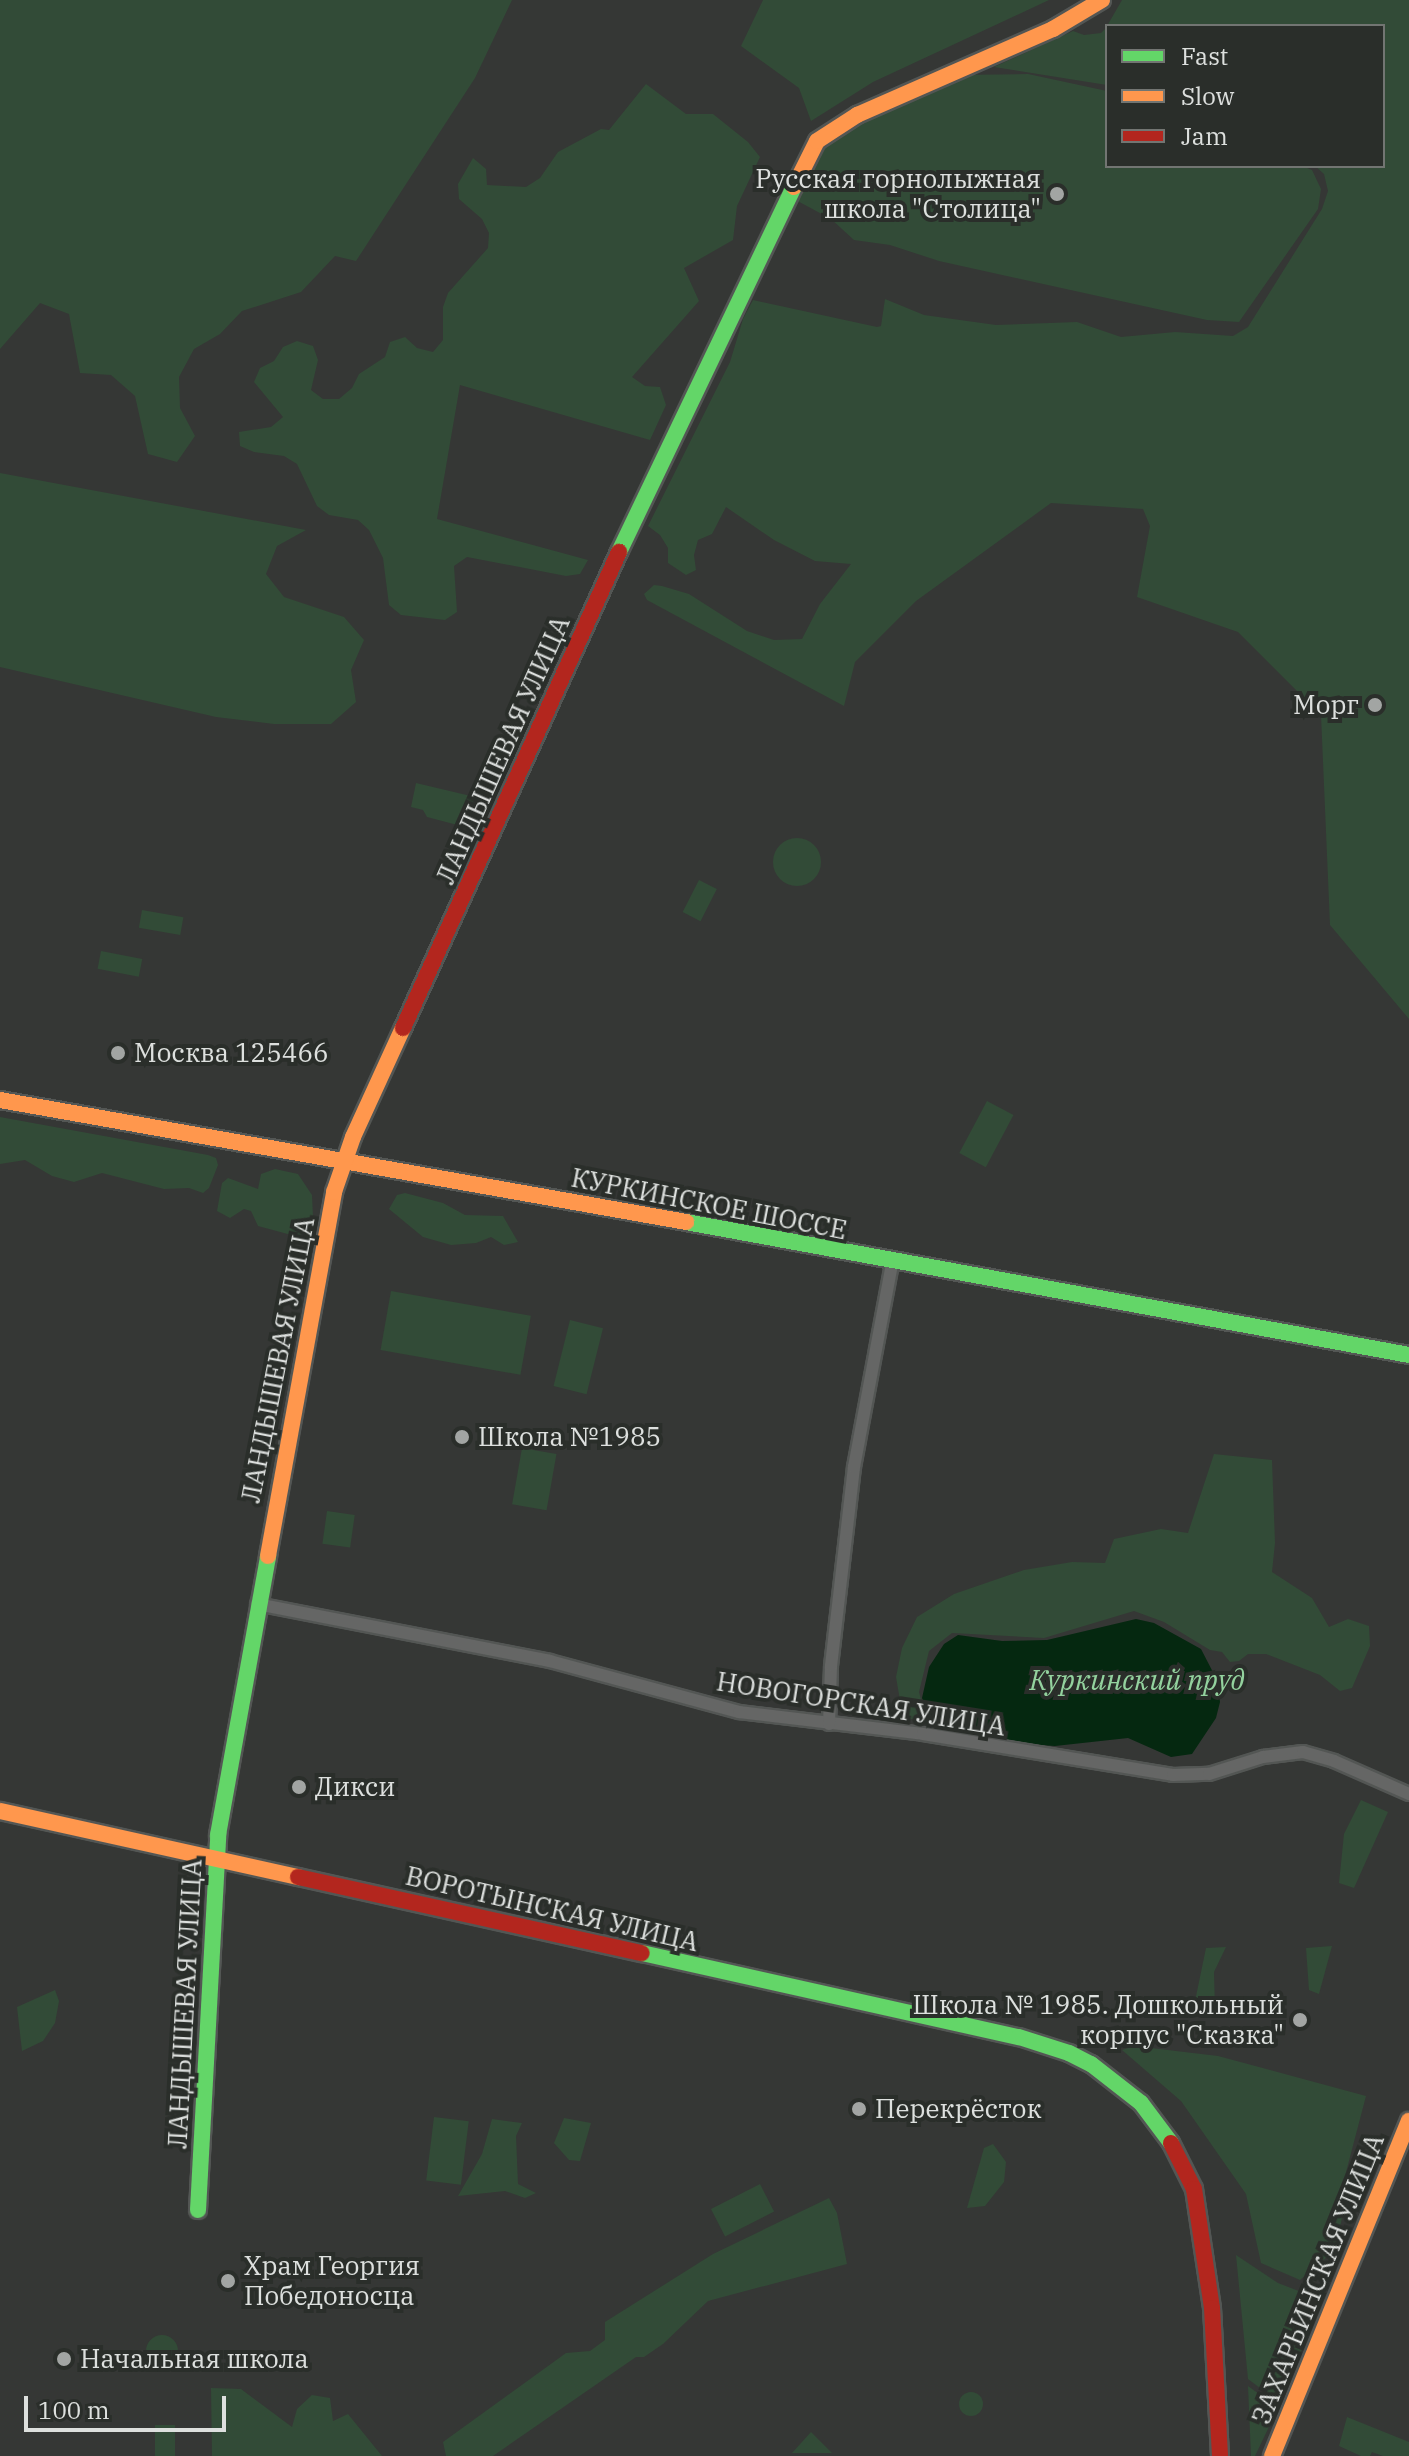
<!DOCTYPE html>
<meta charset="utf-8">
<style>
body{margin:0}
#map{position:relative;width:1409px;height:2456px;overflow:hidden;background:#353735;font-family:"IBM Plex Serif",serif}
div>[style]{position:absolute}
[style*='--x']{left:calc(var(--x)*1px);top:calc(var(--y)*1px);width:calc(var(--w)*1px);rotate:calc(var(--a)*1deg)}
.green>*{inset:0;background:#324b37;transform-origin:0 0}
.round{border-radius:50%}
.water>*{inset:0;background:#052810}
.roads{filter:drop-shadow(2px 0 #535654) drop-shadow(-2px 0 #535654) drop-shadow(0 2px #535654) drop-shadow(0 -2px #535654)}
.street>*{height:12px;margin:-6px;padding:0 6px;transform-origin:6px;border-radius:6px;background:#656665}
.fast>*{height:16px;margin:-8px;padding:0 8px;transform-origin:8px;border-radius:8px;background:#63d668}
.slow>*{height:16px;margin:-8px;padding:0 8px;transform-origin:8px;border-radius:8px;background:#ff974d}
.jam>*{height:16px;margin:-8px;padding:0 8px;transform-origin:8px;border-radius:8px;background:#b3261e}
.dots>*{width:22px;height:22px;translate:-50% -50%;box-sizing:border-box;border:4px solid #2a2e2a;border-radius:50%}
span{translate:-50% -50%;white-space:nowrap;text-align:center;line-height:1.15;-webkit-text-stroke:8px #2a2e2a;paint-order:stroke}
.poi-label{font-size:26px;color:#dde0de}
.right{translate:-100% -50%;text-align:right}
.left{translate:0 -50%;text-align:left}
.street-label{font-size:26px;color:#dde0de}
.water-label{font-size:28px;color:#93d29e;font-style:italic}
.legend{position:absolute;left:1105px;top:24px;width:280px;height:144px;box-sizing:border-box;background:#2a2e2a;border:2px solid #727572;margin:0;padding:10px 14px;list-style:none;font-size:24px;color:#dde0de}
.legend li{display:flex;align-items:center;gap:16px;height:40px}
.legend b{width:40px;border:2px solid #727572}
.scale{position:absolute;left:24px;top:2396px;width:202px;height:36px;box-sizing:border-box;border:4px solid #dde0de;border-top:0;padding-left:10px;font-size:24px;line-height:28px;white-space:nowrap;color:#dde0de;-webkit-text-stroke:6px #2a2e2a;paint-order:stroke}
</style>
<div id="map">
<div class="green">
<i style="clip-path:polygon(0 0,512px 0,475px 78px,356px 261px,335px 256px,301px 292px,242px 311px,220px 334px,194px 349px,179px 377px,180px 408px,195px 436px,177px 462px,148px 454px,135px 396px,111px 375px,80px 373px,69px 314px,40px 303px,0 349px)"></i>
<i style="clip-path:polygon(763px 0,1049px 0,873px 82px,811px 121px,799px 88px,741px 46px)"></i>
<i style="clip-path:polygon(1122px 0,1409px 0,1409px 1019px,1330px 925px,1321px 715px,1238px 632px,1137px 597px,1150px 526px,1143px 509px,1051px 503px,916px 601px,855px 662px,844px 706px,647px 600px,644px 594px,654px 585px,662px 586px,689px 594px,747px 631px,774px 640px,802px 639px,820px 604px,851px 564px,815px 561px,774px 540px,726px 507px,712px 534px,698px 540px,694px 555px,696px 570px,686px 575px,668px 563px,668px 548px,660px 535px,648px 526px,730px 362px,743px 319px,753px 300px,877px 327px,881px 326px,885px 299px,924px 315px,996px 325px,1077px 322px,1121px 337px,1175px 332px,1233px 336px,1248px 327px,1322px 209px,1328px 191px,1324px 174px,1315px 166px,1383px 166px,1383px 26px,1107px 26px)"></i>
<i style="clip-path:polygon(1107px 27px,1107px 85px,994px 67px,1073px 31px,1084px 35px,1101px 33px)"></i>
<i style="clip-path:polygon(1028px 74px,1107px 91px,1107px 166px,1302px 166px,1312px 170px,1321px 189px,1318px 209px,1239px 322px,1207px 320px,939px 261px,890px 245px,854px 240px,831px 219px,792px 198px,822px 146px,837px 133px,956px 75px)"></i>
<i style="clip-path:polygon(646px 84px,686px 114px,713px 114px,748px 142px,760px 157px,737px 206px,733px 240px,684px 268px,699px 301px,632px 377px,645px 386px,660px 387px,666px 405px,650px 440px,460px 385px,437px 519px,588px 560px,580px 574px,566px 576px,467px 557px,454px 566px,457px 612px,445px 620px,401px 615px,389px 605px,383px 558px,369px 530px,358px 520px,329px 515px,317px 506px,297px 464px,284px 456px,254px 452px,240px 446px,239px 432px,271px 427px,283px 417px,254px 382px,260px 368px,274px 361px,283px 347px,297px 341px,313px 346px,318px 360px,311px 390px,323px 399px,339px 399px,352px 388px,359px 374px,385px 357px,390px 342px,405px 337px,417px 348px,433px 352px,443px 340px,443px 307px,448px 293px,488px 248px,489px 233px,482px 219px,459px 199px,458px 184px,473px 158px,486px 169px,487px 185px,526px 187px,540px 178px,558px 152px,601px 129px,609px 130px)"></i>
<i style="clip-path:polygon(0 473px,306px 530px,277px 546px,266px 574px,284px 597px,344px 617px,364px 640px,351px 670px,356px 702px,331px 724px,274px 724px,216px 717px,0 667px)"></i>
<i style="clip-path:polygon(416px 783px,475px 797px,465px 827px,427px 817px,423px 810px,411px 807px)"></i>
<i class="round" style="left:773px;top:838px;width:48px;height:48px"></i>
<i style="left:699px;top:880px;width:20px;height:36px;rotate:27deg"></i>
<i style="left:142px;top:910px;width:42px;height:18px;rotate:10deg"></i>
<i style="left:101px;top:951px;width:42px;height:18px;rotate:11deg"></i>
<i style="left:987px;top:1101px;width:30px;height:59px;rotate:28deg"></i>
<i style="clip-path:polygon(0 1117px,208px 1155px,216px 1158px,218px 1165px,209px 1188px,203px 1193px,189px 1188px,164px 1189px,102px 1173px,74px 1182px,52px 1176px,25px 1160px,0 1164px)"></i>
<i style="clip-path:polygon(275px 1169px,298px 1174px,312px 1195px,313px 1217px,309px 1232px,295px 1236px,258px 1226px,251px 1211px,244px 1209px,230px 1218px,217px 1211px,222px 1183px,228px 1178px,258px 1189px,261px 1174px)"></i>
<i style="clip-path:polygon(405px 1193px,443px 1203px,465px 1215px,503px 1216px,518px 1242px,504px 1245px,491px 1237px,476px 1243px,451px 1245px,423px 1237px,389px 1209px,397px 1195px)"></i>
<i style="left:391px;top:1291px;width:142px;height:60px;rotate:10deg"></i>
<i style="left:570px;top:1320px;width:34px;height:68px;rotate:14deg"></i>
<i style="left:522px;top:1448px;width:35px;height:57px;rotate:10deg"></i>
<i style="clip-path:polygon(1214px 1454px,1272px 1460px,1275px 1543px,1272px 1572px,1312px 1598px,1329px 1627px,1348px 1619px,1369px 1626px,1370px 1646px,1352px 1688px,1340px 1691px,1320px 1675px,1266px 1654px,1248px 1654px,1239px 1661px,1230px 1662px,1222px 1652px,1210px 1650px,1164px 1622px,1134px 1611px,1044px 1638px,952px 1633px,929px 1651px,919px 1692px,927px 1721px,903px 1718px,896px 1677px,902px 1648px,917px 1617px,954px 1594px,1024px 1570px,1072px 1562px,1105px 1563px,1114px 1539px,1161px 1529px,1188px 1533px)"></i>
<i style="left:327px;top:1511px;width:28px;height:33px;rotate:8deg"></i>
<i style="clip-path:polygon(1361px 1800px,1388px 1812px,1354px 1888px,1339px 1883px,1344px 1834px)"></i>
<i style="clip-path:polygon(1332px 1946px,1319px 1994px,1309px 1990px,1306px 1948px)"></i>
<i style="clip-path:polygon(1226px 1947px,1214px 1972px,1215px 2010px,1203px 2016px,1194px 2006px,1206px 1948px)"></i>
<i style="clip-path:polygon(55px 1990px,59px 2001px,55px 2023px,43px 2041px,22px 2051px,17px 2007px)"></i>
<i style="clip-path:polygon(1134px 2046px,1218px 2056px,1366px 2096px,1345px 2176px,1347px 2195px,1335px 2250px,1300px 2280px,1261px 2263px,1246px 2194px,1181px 2101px,1122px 2050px)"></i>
<i style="left:434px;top:2117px;width:35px;height:64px;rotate:7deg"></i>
<i style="clip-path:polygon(564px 2118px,591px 2123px,580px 2161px,569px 2160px,554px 2143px)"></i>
<i style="clip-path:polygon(492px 2119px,522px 2123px,516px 2136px,518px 2184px,536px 2193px,525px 2198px,505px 2191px,458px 2196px,482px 2154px)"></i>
<i style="clip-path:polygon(993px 2144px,1006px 2162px,1004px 2182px,985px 2206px,967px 2208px,984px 2148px)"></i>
<i style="left:760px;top:2184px;width:31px;height:55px;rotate:63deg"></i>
<i style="clip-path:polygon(829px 2198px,837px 2213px,847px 2264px,708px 2301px,663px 2344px,644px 2357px,636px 2357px,493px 2456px,446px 2456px,443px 2442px,566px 2353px,590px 2351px,605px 2340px,605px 2322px,713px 2254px)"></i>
<i style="clip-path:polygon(1236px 2255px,1278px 2283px,1322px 2300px,1280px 2403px,1248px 2379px)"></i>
<i class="round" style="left:146px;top:2335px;width:32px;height:32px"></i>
<i style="clip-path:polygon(1248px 2386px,1278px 2408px,1255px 2456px,1251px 2456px)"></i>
<i style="clip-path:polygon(211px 2388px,241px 2389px,292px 2427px,297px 2409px,312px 2395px,330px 2398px,333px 2421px,348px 2414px,382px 2456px,212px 2456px)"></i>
<i class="round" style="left:959px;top:2392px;width:24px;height:24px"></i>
<i style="clip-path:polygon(1347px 2417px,1409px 2442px,1409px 2456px,1383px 2456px,1372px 2452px,1370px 2456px,1361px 2456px,1339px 2446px)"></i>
<i style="left:155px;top:2425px;width:20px;height:31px"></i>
<i style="clip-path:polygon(811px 2432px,832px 2453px,792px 2453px)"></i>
</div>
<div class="water">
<i style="clip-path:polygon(1136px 1619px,1154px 1623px,1201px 1649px,1217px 1680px,1220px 1702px,1216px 1718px,1192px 1754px,1171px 1757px,1128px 1738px,1055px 1746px,1025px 1744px,968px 1733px,939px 1724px,928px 1712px,922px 1698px,929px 1667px,944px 1644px,958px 1635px,1002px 1641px,1047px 1640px)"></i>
</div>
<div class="roads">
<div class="street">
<i style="--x:257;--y:1604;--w:298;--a:11"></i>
<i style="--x:550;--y:1661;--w:196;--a:15.1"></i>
<i style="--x:739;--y:1712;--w:185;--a:6.8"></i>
<i style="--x:923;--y:1734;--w:253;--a:9.3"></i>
<i style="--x:1173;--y:1775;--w:36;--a:-2"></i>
<i style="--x:1209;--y:1774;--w:57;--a:-17.5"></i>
<i style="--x:1263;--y:1757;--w:40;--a:-7.1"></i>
<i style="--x:1303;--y:1752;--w:32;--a:16"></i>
<i style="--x:1334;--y:1761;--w:82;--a:23.7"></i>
<i style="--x:829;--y:1724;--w:58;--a:-88"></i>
<i style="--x:831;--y:1666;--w:200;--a:-83.4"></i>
<i style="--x:854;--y:1467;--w:208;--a:-79.4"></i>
</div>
<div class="fast">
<i style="--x:619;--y:552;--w:405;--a:-64.4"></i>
<i style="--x:686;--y:1222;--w:735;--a:10.42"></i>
<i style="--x:642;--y:1953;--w:386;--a:12.6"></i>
<i style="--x:1019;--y:2037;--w:52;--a:17.7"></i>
<i style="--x:1069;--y:2053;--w:25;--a:27"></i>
<i style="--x:1091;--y:2064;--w:63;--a:38"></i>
<i style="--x:1141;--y:2103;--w:50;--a:53.1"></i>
<i style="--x:198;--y:2210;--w:376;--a:-86.9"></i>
<i style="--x:218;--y:1835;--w:283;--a:-79.8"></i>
</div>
<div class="slow">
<i style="--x:794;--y:187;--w:51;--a:-63.4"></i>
<i style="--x:817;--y:141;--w:48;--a:-33"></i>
<i style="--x:857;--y:115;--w:214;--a:-23.7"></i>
<i style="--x:1053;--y:29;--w:57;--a:-30.6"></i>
<i style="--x:0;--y:1100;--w:697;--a:10.08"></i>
<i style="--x:268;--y:1556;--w:370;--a:-79.7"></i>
<i style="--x:334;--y:1192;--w:58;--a:-70.9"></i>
<i style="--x:353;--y:1137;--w:120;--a:-65.4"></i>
<i style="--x:0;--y:1811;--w:305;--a:12.5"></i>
<i style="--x:1272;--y:2456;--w:362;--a:-67.8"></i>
</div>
<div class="jam">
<i style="--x:403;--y:1028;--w:523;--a:-65.59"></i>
<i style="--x:298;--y:1877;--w:352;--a:12.5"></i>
<i style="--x:1171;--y:2143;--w:51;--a:63.4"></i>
<i style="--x:1194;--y:2189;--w:120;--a:81.4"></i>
<i style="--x:1212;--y:2308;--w:148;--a:86.9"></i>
</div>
</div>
<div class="dots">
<i style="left:1057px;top:194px;background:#a2a5a3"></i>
<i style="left:1375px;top:705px;background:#a2a5a3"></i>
<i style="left:118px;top:1053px;background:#a2a5a3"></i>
<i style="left:462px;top:1437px;background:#a2a5a3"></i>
<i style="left:299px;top:1787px;background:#a2a5a3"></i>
<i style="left:1300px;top:2020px;background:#a2a5a3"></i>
<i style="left:859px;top:2109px;background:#a2a5a3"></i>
<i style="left:228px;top:2281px;background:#a2a5a3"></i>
<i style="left:64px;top:2359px;background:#a2a5a3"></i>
</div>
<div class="poi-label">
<span class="right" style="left:1041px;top:194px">Русская горнолыжная<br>школа "Столица"</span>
<span class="right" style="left:1359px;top:705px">Морг</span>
<span class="left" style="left:134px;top:1053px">Москва 125466</span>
<span class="left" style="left:478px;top:1437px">Школа №1985</span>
<span class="left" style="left:315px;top:1787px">Дикси</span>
<span class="right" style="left:1284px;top:2020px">Школа № 1985. Дошкольный<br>корпус "Сказка"</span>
<span class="left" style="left:875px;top:2109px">Перекрёсток</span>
<span class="left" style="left:244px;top:2281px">Храм Георгия<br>Победоносца</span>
<span class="left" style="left:80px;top:2359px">Начальная школа</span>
</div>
<div class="street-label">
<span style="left:503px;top:750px;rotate:-66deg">ЛАНДЫШЕВАЯ УЛИЦА</span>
<span style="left:709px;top:1204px;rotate:11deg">КУРКИНСКОЕ ШОССЕ</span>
<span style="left:278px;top:1360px;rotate:-79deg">ЛАНДЫШЕВАЯ УЛИЦА</span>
<span style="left:861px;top:1704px;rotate:9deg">НОВОГОРСКАЯ УЛИЦА</span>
<span style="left:552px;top:1909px;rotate:13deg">ВОРОТЫНСКАЯ УЛИЦА</span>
<span style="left:185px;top:2004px;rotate:-87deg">ЛАНДЫШЕВАЯ УЛИЦА</span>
<span style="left:1318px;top:2279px;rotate:-68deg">ЗАХАРЬИНСКАЯ УЛИЦА</span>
</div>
<div class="water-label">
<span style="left:1137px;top:1680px">Куркинский пруд</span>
</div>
<ul class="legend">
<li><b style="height:10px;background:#63d668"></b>Fast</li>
<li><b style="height:10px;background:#ff974d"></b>Slow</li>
<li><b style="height:10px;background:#b3261e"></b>Jam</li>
</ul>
<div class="scale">100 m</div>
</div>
